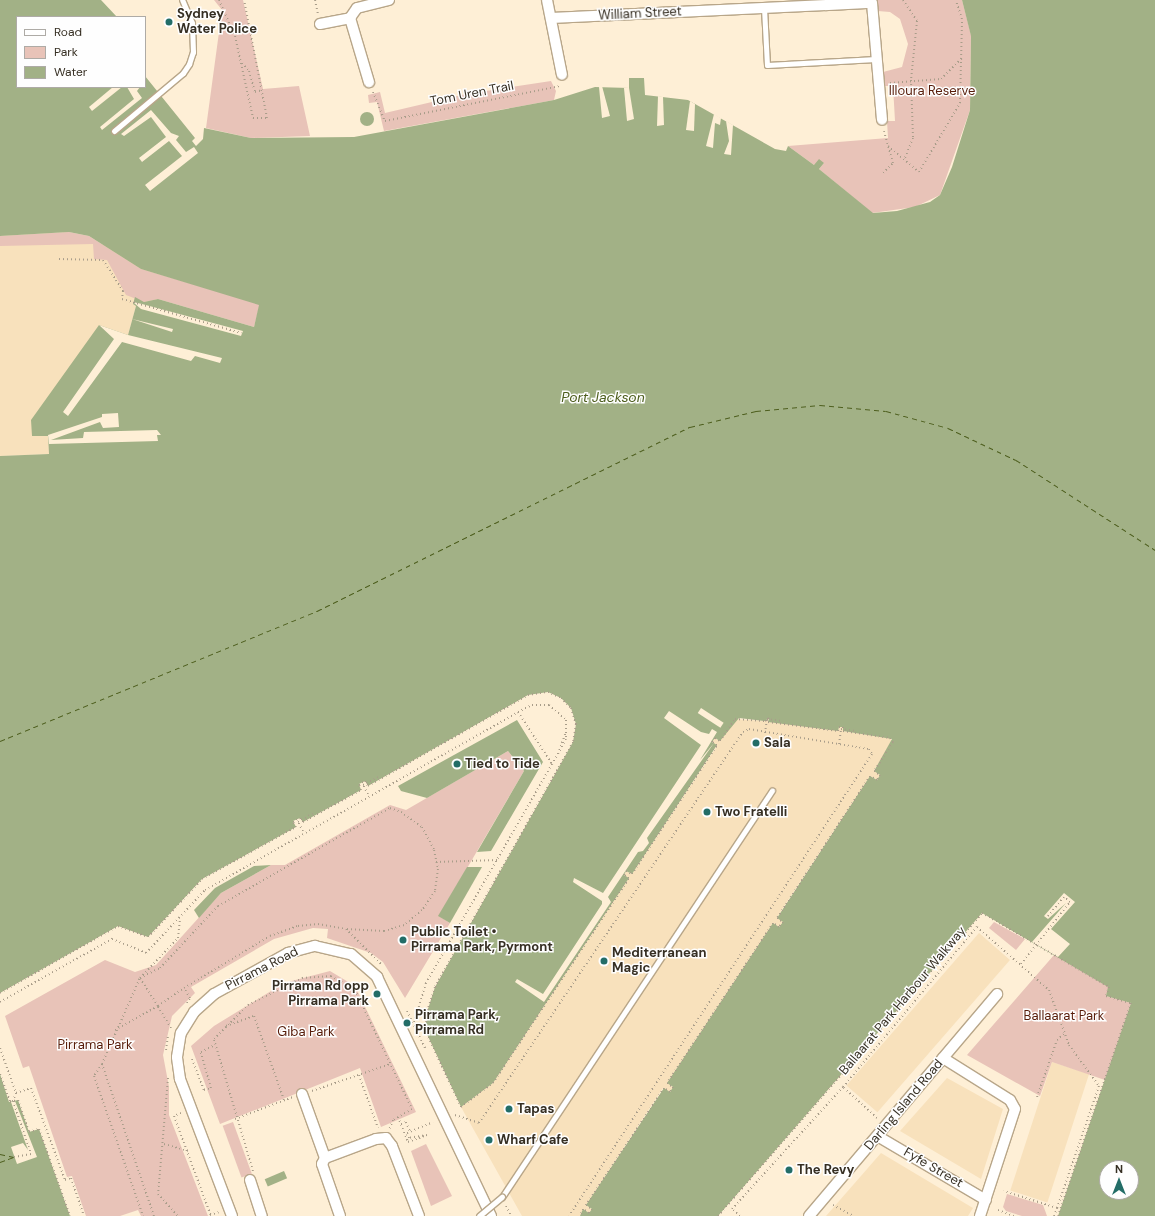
<!DOCTYPE html>
<meta charset="utf-8">
<style>
body{margin:0}
#map{position:relative;width:1155px;height:1216px;overflow:hidden;background:#feefd6;font-family:"DM Sans",sans-serif}
div>[style]{position:absolute}
[style*='--x']{left:calc(var(--x)*1px);top:calc(var(--y)*1px);width:calc(var(--w)*1px);rotate:calc(var(--a)*1deg)}
.built>*{inset:0;background:#f8e1bc;transform-origin:0 0}
.green>*{inset:0;background:#e8c3b8;transform-origin:0 0}
.water>*{inset:0;background:#a2b186;transform-origin:0 0}
.round{border-radius:50%}
.pier>*{inset:0;background:#feefd6;transform-origin:0 0}
.ferry>*{height:1px;margin-top:-0.5px;transform-origin:0;background:repeating-linear-gradient(90deg,#4d5e1d 0 5px,transparent 0 9px)}
.path>*{height:2px;margin-top:-1px;transform-origin:0;background:repeating-linear-gradient(90deg,#a99d8a 0 1px,transparent 0 4px)}
.roads{filter:drop-shadow(1px 0 #b8a689) drop-shadow(-1px 0 #b8a689) drop-shadow(0 1px #b8a689) drop-shadow(0 -1px #b8a689)}
.lane>*{height:5px;margin:-2.5px;padding:0 2.5px;transform-origin:2.5px;border-radius:2.5px;background:#fff}
.street>*{height:10px;margin:-5px;padding:0 5px;transform-origin:5px;border-radius:5px;background:#fff}
.bridges{filter:drop-shadow(1px 0 #b8a689) drop-shadow(-1px 0 #b8a689) drop-shadow(0 1px #b8a689) drop-shadow(0 -1px #b8a689)}
.lane-bridge>*{height:5px;margin:-2.5px;padding:0 2.5px;transform-origin:2.5px;border-radius:2.5px;background:#fff}
.dots>*{width:11px;height:11px;translate:-50% -50%;box-sizing:border-box;border:2px solid #fefefe;border-radius:50%}
span{translate:-50% -50%;white-space:nowrap;text-align:center;line-height:1.15;-webkit-text-stroke:3px #fefefe;paint-order:stroke}
.street-label{font-size:13px;color:#362f23}
.poi-label{font-size:13px;color:#362f23;font-weight:700}
.left{translate:0 -50%;text-align:left}
.right{translate:-100% -50%;text-align:right}
.park-label{font-size:13px;color:#581d0a}
.water-label{font-size:14px;color:#4d5e1d;font-style:italic}
.legend{position:absolute;left:16px;top:16px;width:130px;height:72px;box-sizing:border-box;background:#fefefe;border:1px solid #aeaba6;margin:0;padding:5px 7px;list-style:none;font-size:12px;color:#362f23}
.legend li{display:flex;align-items:center;gap:8px;height:20px}
.legend b{width:20px;border:1px solid #aeaba6}
.north{position:absolute;left:1099px;top:1160px;width:40px;height:40px;box-sizing:border-box;background:#fefefe;border:1px solid #aeaba6;border-radius:50%;rotate:0deg;font-size:11px;font-weight:700;line-height:16px;text-align:center;color:#362f23}
.north::after{content:'';display:block;margin:auto;width:14px;height:18px;background:#236d67;clip-path:polygon(50% 0,100% 100%,50% 72%,0 100%)}
</style>
<div id="map">
<div class="built">
<i style="clip-path:polygon(69px 232px,260px 304px,158px 299px,136px 306px,128px 335px,48px 435px,49px 454px,0 456px,0 236px)"></i>
<i style="clip-path:polygon(765px 717px,769px 718px,768px 721px,838px 730px,839px 727px,843px 727px,843px 731px,890px 738px,893px 742px,874px 770px,880px 775px,877px 780px,870px 776px,777px 917px,783px 922px,779px 927px,773px 923px,667px 1083px,673px 1087px,670px 1092px,663px 1088px,586px 1205px,592px 1209px,589px 1213px,583px 1210px,580px 1216px,522px 1216px,461px 1107px,493px 1083px,629px 878px,624px 875px,626px 871px,632px 874px,717px 746px,712px 742px,715px 738px,720px 741px,735px 719px,765px 721px)"></i>
<i style="left:979px;top:933px;width:41px;height:202px;rotate:41deg"></i>
<i style="left:1052px;top:1062px;width:39px;height:135px;rotate:18deg"></i>
<i style="clip-path:polygon(947px 1078px,1003px 1109px,981px 1179px,900px 1131px)"></i>
<i style="clip-path:polygon(881px 1153px,973px 1208px,968px 1216px,826px 1216px)"></i>
</div>
<div class="green">
<i style="clip-path:polygon(214px 0,243px 0,263px 89px,299px 86px,310px 136px,251px 138px,206px 128px,222px 10px)"></i>
<i style="clip-path:polygon(877px 0,962px 0,971px 35px,970px 110px,940px 195px,915px 207px,872px 213px,819px 169px,824px 163px,814px 165px,788px 146px,888px 138px,887px 121px,895px 121px,893px 86px,884px 86px,883px 72px,902px 67px,908px 44px,900px 19px,890px 12px,878px 11px)"></i>
<i style="clip-path:polygon(551px 81px,556px 91px,554px 100px,384px 131px,377px 102px,369px 103px,368px 95px,380px 92px,385px 113px,466px 94px)"></i>
<i style="clip-path:polygon(69px 232px,89px 236px,141px 269px,260px 304px,254px 327px,158px 299px,144px 302px,126px 295px,107px 260px,94px 259px,93px 244px,0 246px,0 236px)"></i>
<i style="clip-path:polygon(508px 751px,524px 771px,439px 916px,450px 923px,405px 998px,383px 962px,371px 953px,327px 938px,328px 929px,313px 928px,274px 939px,191px 987px,195px 993px,172px 1016px,163px 1055px,169px 1087px,169px 1115px,208px 1216px,141px 1216px,138px 1210px,120px 1216px,86px 1216px,72px 1176px,67px 1177px,29px 1066px,23px 1068px,5px 1016px,105px 960px,135px 972px,156px 965px,221px 893px,271px 865px,285px 865px,390px 805px,406px 810px)"></i>
<i style="clip-path:polygon(994px 922px,1025px 939px,1016px 950px,989px 928px)"></i>
<i style="clip-path:polygon(1054px 955px,1109px 987px,1106px 996px,1131px 1003px,1105px 1080px,1052px 1062px,1040px 1096px,967px 1055px)"></i>
<i style="clip-path:polygon(330px 971px,355px 986px,416px 1112px,381px 1127px,360px 1068px,220px 1124px,191px 1046px,214px 1026px,284px 983px)"></i>
<i style="left:233px;top:1122px;width:55px;height:11px;rotate:70deg"></i>
<i style="clip-path:polygon(426px 1144px,452px 1196px,431px 1206px,411px 1151px)"></i>
<i style="clip-path:polygon(1007px 1194px,1043px 1205px,1047px 1216px,1022px 1216px,1006px 1211px,1003px 1207px)"></i>
</div>
<div class="water">
<i style="clip-path:polygon(evenodd,0 0,101px 0,117px 17px,17px 17px,17px 87px,145px 87px,145px 76px,195px 138px,192px 141px,196px 146px,203px 139px,204px 128px,251px 138px,354px 137px,554px 100px,595px 87px,629px 88px,629px 78px,644px 78px,645px 95px,688px 100px,775px 149px,786px 151px,788px 146px,814px 165px,819px 159px,824px 163px,819px 169px,873px 213px,897px 211px,930px 202px,940px 195px,952px 167px,970px 110px,971px 36px,962px 0,1155px 0,1155px 1216px,1058px 1216px,1131px 1003px,1106px 996px,1108px 987px,982px 913px,718px 1216px,580px 1216px,583px 1209px,589px 1213px,592px 1209px,586px 1205px,664px 1088px,670px 1092px,673px 1087px,667px 1083px,773px 923px,779px 927px,783px 922px,777px 918px,870px 776px,877px 780px,880px 775px,874px 771px,892px 739px,843px 731px,843px 727px,839px 727px,838px 731px,768px 722px,769px 718px,765px 721px,739px 718px,720px 741px,715px 738px,712px 742px,717px 745px,632px 874px,626px 871px,624px 875px,629px 878px,493px 1083px,461px 1107px,425px 1030px,428px 1009px,435px 987px,573px 742px,576px 724px,571px 708px,561px 698px,548px 692px,528px 695px,368px 786px,365px 781px,359px 784px,361px 790px,303px 822px,300px 818px,293px 821px,296px 827px,202px 879px,148px 937px,118px 926px,0 993px,0 456px,49px 454px,48px 436px,32px 436px,31px 420px,99px 325px,128px 335px,136px 306px,133px 304px,135px 297px,144px 302px,158px 299px,254px 327px,259px 305px,141px 269px,89px 236px,69px 232px,0 236px,0 0,1107px 1168px,1131px 1168px,1131px 1192px,1107px 1192px,1107px 1168px)"></i>
<i class="round" style="left:360px;top:112px;width:14px;height:14px"></i>
<i style="clip-path:polygon(517px 720px,543px 762px,491px 851px,477px 852px,524px 771px,508px 751px,427px 798px,401px 791px,398px 786px)"></i>
<i style="clip-path:polygon(271px 865px,221px 893px,199px 918px,194px 910px,215px 888px,254px 866px)"></i>
<i style="clip-path:polygon(467px 867px,482px 867px,450px 923px,438px 916px)"></i>
<i style="clip-path:polygon(0 1074px,9px 1102px,18px 1100px,29px 1132px,39px 1129px,70px 1216px,0 1216px)"></i>
<i style="left:284px;top:1171px;width:8px;height:21px;rotate:67deg"></i>
</div>
<div class="pier">
<i style="clip-path:polygon(602px 86px,610px 116px,602px 118px,599px 87px)"></i>
<i style="clip-path:polygon(113px 87px,122px 87px,92px 111px,89px 107px)"></i>
<i style="clip-path:polygon(127px 87px,140px 87px,137px 91px,142px 98px,102px 130px,100px 127px,134px 99px)"></i>
<i style="clip-path:polygon(624px 88px,629px 88px,634px 119px,627px 121px)"></i>
<i style="clip-path:polygon(658px 96px,663px 97px,664px 125px,657px 126px)"></i>
<i style="clip-path:polygon(690px 101px,695px 104px,694px 131px,686px 130px)"></i>
<i style="clip-path:polygon(151px 110px,171px 133px,179px 136px,176px 140px,186px 152px,194px 147px,198px 153px,150px 191px,145px 185px,182px 156px,169px 141px,142px 162px,139px 158px,166px 137px,151px 117px,124px 136px,121px 134px)"></i>
<i style="clip-path:polygon(714px 114px,721px 118px,720px 125px,715px 123px,713px 148px,706px 146px)"></i>
<i style="clip-path:polygon(726px 121px,733px 125px,731px 155px,724px 154px,729px 141px)"></i>
<i style="clip-path:polygon(133px 302px,142px 304px,243px 331px,241px 336px,141px 309px)"></i>
<i style="clip-path:polygon(132px 319px,173px 329px,172px 332px)"></i>
<i style="clip-path:polygon(99px 325px,128px 335px,222px 358px,220px 363px,195px 356px,191px 361px,122px 342px,68px 416px,63px 412px,114px 339px)"></i>
<i style="clip-path:polygon(118px 413px,119px 427px,103px 428px,100px 422px,51px 440px,83px 438px,84px 432px,157px 430px,161px 435px,157px 435px,158px 441px,49px 444px,48px 435px,102px 417px,102px 414px)"></i>
<i style="left:701px;top:708px;width:27px;height:6px;rotate:33deg"></i>
<i style="clip-path:polygon(669px 711px,701px 732px,709px 734px,712px 729px,717px 732px,700px 760px,714px 743px,647px 838px,649px 843px,643px 851px,638px 852px,608px 897px,611px 902px,544px 1002px,515px 982px,517px 979px,543px 994px,602px 904px,602px 901px,573px 882px,574px 878px,603px 893px,701px 745px,664px 718px)"></i>
<i style="clip-path:polygon(1064px 893px,1075px 902px,1051px 929px,1070px 944px,1058px 957px,1032px 942px,1066px 903px,1048px 919px,1044px 916px)"></i>
<i style="clip-path:polygon(15px 1101px,37px 1157px,17px 1164px,11px 1147px,23px 1143px,28px 1150px,11px 1102px)"></i>
</div>
<div class="ferry">
<i style="--x:0;--y:741;--w:343;--a:-22.3"></i>
<i style="--x:317;--y:611;--w:416;--a:-26.3"></i>
<i style="--x:690;--y:427;--w:68;--a:-13.6"></i>
<i style="--x:756;--y:411;--w:64;--a:-5.4"></i>
<i style="--x:820;--y:405;--w:66;--a:5.2"></i>
<i style="--x:886;--y:411;--w:64;--a:15.3"></i>
<i style="--x:948;--y:428;--w:75;--a:25.2"></i>
<i style="--x:1016;--y:460;--w:166;--a:32.9"></i>
<i style="--x:0;--y:1154;--w:14;--a:12"></i>
<i style="--x:0;--y:1162;--w:15;--a:-20"></i>
</div>
<div class="path">
<i style="--x:219;--y:0;--w:39;--a:66"></i>
<i style="--x:235;--y:36;--w:84;--a:77.6"></i>
<i style="--x:253;--y:118;--w:14;--a:0"></i>
<i style="--x:267;--y:118;--w:120;--a:-101"></i>
<i style="--x:315;--y:0;--w:14;--a:78"></i>
<i style="--x:903;--y:0;--w:25;--a:56"></i>
<i style="--x:917;--y:21;--w:59;--a:95.8"></i>
<i style="--x:911;--y:80;--w:58;--a:88"></i>
<i style="--x:913;--y:138;--w:22;--a:112"></i>
<i style="--x:242;--y:63;--w:11;--a:49"></i>
<i style="--x:249;--y:71;--w:22;--a:74"></i>
<i style="--x:255;--y:92;--w:8;--a:-14"></i>
<i style="--x:890;--y:83;--w:51;--a:-4.5"></i>
<i style="--x:941;--y:79;--w:30;--a:-45"></i>
<i style="--x:373;--y:92;--w:31;--a:68"></i>
<i style="--x:385;--y:121;--w:178;--a:-11.3"></i>
<i style="--x:888;--y:146;--w:40;--a:40"></i>
<i style="--x:919;--y:172;--w:80;--a:-59.3"></i>
<i style="--x:960;--y:103;--w:84;--a:-88.6"></i>
<i style="--x:962;--y:19;--w:20;--a:-108"></i>
<i style="--x:883;--y:173;--w:14;--a:-45"></i>
<i style="--x:893;--y:163;--w:33;--a:-106"></i>
<i style="--x:59;--y:259;--w:44;--a:1.3"></i>
<i style="--x:103;--y:260;--w:37;--a:57"></i>
<i style="--x:123;--y:291;--w:8;--a:97"></i>
<i style="--x:122;--y:299;--w:124;--a:15.9"></i>
<i style="--x:518;--y:712;--w:16;--a:-27"></i>
<i style="--x:532;--y:705;--w:17;--a:0"></i>
<i style="--x:549;--y:705;--w:23;--a:41"></i>
<i style="--x:566;--y:720;--w:19;--a:90"></i>
<i style="--x:566;--y:739;--w:29;--a:119"></i>
<i style="--x:765;--y:733;--w:14;--a:-82"></i>
<i style="--x:767;--y:719;--w:15;--a:8"></i>
<i style="--x:839;--y:744;--w:15;--a:-82"></i>
<i style="--x:841;--y:729;--w:15;--a:8"></i>
<i style="--x:558;--y:754;--w:23;--a:-70"></i>
<i style="--x:368;--y:794;--w:10;--a:-119"></i>
<i style="--x:363;--y:785;--w:17;--a:-28"></i>
<i style="--x:303;--y:831;--w:10;--a:-119"></i>
<i style="--x:298;--y:822;--w:17;--a:-31"></i>
<i style="--x:436;--y:862;--w:62;--a:-1.8"></i>
<i style="--x:1021;--y:964;--w:79;--a:-51.7"></i>
<i style="--x:1070;--y:902;--w:8;--a:-140"></i>
<i style="--x:1064;--y:897;--w:25;--a:130"></i>
<i style="--x:0;--y:993;--w:136;--a:-29.6"></i>
<i style="--x:118;--y:926;--w:32;--a:20"></i>
<i style="--x:148;--y:937;--w:79;--a:-47"></i>
<i style="--x:202;--y:879;--w:107;--a:-29"></i>
<i style="--x:296;--y:827;--w:6;--a:-121"></i>
<i style="--x:293;--y:822;--w:8;--a:-30"></i>
<i style="--x:300;--y:818;--w:5;--a:53"></i>
<i style="--x:303;--y:822;--w:66;--a:-28.9"></i>
<i style="--x:361;--y:790;--w:5;--a:-112"></i>
<i style="--x:359;--y:785;--w:7;--a:-34"></i>
<i style="--x:365;--y:781;--w:6;--a:59"></i>
<i style="--x:368;--y:786;--w:184;--a:-29.6"></i>
<i style="--x:528;--y:695;--w:20;--a:-9"></i>
<i style="--x:548;--y:692;--w:14;--a:25"></i>
<i style="--x:561;--y:698;--w:14;--a:45"></i>
<i style="--x:571;--y:708;--w:17;--a:73"></i>
<i style="--x:576;--y:724;--w:18;--a:99"></i>
<i style="--x:573;--y:742;--w:281;--a:119.4"></i>
<i style="--x:435;--y:987;--w:23;--a:108"></i>
<i style="--x:428;--y:1009;--w:21;--a:98"></i>
<i style="--x:425;--y:1030;--w:85;--a:64.9"></i>
<i style="--x:461;--y:1107;--w:40;--a:-37"></i>
<i style="--x:493;--y:1083;--w:246;--a:-56.4"></i>
<i style="--x:629;--y:878;--w:6;--a:-149"></i>
<i style="--x:624;--y:875;--w:4;--a:-63"></i>
<i style="--x:626;--y:871;--w:7;--a:27"></i>
<i style="--x:632;--y:874;--w:154;--a:-56.6"></i>
<i style="--x:717;--y:745;--w:6;--a:-149"></i>
<i style="--x:712;--y:742;--w:5;--a:-53"></i>
<i style="--x:715;--y:738;--w:6;--a:31"></i>
<i style="--x:720;--y:741;--w:27;--a:-56"></i>
<i style="--x:735;--y:719;--w:30;--a:4"></i>
<i style="--x:765;--y:721;--w:5;--a:-37"></i>
<i style="--x:769;--y:718;--w:4;--a:104"></i>
<i style="--x:768;--y:722;--w:71;--a:7.3"></i>
<i style="--x:838;--y:731;--w:4;--a:-76"></i>
<i style="--x:839;--y:727;--w:4;--a:0"></i>
<i style="--x:843;--y:727;--w:4;--a:90"></i>
<i style="--x:843;--y:731;--w:48;--a:8.5"></i>
<i style="--x:890;--y:738;--w:5;--a:53"></i>
<i style="--x:893;--y:742;--w:35;--a:123"></i>
<i style="--x:874;--y:771;--w:7;--a:34"></i>
<i style="--x:880;--y:775;--w:6;--a:121"></i>
<i style="--x:877;--y:780;--w:8;--a:-150"></i>
<i style="--x:870;--y:776;--w:170;--a:123.2"></i>
<i style="--x:777;--y:918;--w:7;--a:34"></i>
<i style="--x:783;--y:922;--w:6;--a:129"></i>
<i style="--x:779;--y:927;--w:7;--a:-146"></i>
<i style="--x:773;--y:923;--w:192;--a:123.5"></i>
<i style="--x:667;--y:1083;--w:7;--a:34"></i>
<i style="--x:673;--y:1087;--w:6;--a:121"></i>
<i style="--x:670;--y:1092;--w:7;--a:-146"></i>
<i style="--x:664;--y:1088;--w:141;--a:123.7"></i>
<i style="--x:586;--y:1205;--w:7;--a:34"></i>
<i style="--x:592;--y:1209;--w:5;--a:127"></i>
<i style="--x:589;--y:1213;--w:7;--a:-146"></i>
<i style="--x:583;--y:1209;--w:8;--a:113"></i>
<i style="--x:0;--y:1002;--w:129;--a:-29.4"></i>
<i style="--x:112;--y:939;--w:37;--a:22"></i>
<i style="--x:146;--y:953;--w:86;--a:-46.9"></i>
<i style="--x:205;--y:890;--w:360;--a:-29.6"></i>
<i style="--x:518;--y:712;--w:62;--a:56.8"></i>
<i style="--x:552;--y:764;--w:253;--a:119.9"></i>
<i style="--x:426;--y:983;--w:42;--a:106.7"></i>
<i style="--x:187;--y:1003;--w:6;--a:-59"></i>
<i style="--x:190;--y:998;--w:12;--a:-121"></i>
<i style="--x:184;--y:988;--w:100;--a:-31.2"></i>
<i style="--x:270;--y:936;--w:30;--a:-20"></i>
<i style="--x:298;--y:926;--w:20;--a:-6"></i>
<i style="--x:318;--y:924;--w:28;--a:10"></i>
<i style="--x:346;--y:929;--w:51;--a:45"></i>
<i style="--x:407;--y:1011;--w:43;--a:64"></i>
<i style="--x:226;--y:1026;--w:30;--a:-20"></i>
<i style="--x:254;--y:1016;--w:89;--a:70.3"></i>
<i style="--x:171;--y:1028;--w:26;--a:-121"></i>
<i style="--x:158;--y:1006;--w:32;--a:-35"></i>
<i style="--x:115;--y:1030;--w:49;--a:-29.2"></i>
<i style="--x:158;--y:1006;--w:33;--a:-123"></i>
<i style="--x:140;--y:978;--w:22;--a:-27"></i>
<i style="--x:160;--y:968;--w:85;--a:-46.9"></i>
<i style="--x:218;--y:906;--w:198;--a:-29.7"></i>
<i style="--x:390;--y:808;--w:12;--a:20"></i>
<i style="--x:401;--y:812;--w:26;--a:36"></i>
<i style="--x:422;--y:827;--w:26;--a:62"></i>
<i style="--x:434;--y:850;--w:19;--a:78"></i>
<i style="--x:438;--y:869;--w:22;--a:98"></i>
<i style="--x:435;--y:891;--w:23;--a:124"></i>
<i style="--x:422;--y:910;--w:23;--a:140"></i>
<i style="--x:404;--y:925;--w:21;--a:163"></i>
<i style="--x:384;--y:931;--w:38;--a:-177"></i>
<i style="--x:0;--y:1048;--w:48;--a:70.4"></i>
<i style="--x:16;--y:1093;--w:9;--a:111"></i>
<i style="--x:13;--y:1101;--w:56;--a:71.2"></i>
<i style="--x:31;--y:1154;--w:17;--a:170"></i>
<i style="--x:166;--y:1050;--w:14;--a:-82"></i>
<i style="--x:192;--y:1059;--w:33;--a:69"></i>
<i style="--x:204;--y:1090;--w:7;--a:-16"></i>
<i style="--x:211;--y:1088;--w:37;--a:-106"></i>
<i style="--x:201;--y:1052;--w:16;--a:-27"></i>
<i style="--x:102;--y:1064;--w:14;--a:124"></i>
<i style="--x:94;--y:1076;--w:148;--a:70.7"></i>
<i style="--x:0;--y:1074;--w:30;--a:70"></i>
<i style="--x:10;--y:1102;--w:8;--a:-14"></i>
<i style="--x:18;--y:1100;--w:34;--a:71"></i>
<i style="--x:29;--y:1132;--w:10;--a:-17"></i>
<i style="--x:39;--y:1129;--w:92;--a:70.4"></i>
<i style="--x:359;--y:1075;--w:56;--a:70.3"></i>
<i style="--x:168;--y:1078;--w:116;--a:94.9"></i>
<i style="--x:158;--y:1194;--w:30;--a:48"></i>
<i style="--x:312;--y:1091;--w:83;--a:-19.1"></i>
<i style="--x:16;--y:1093;--w:16;--a:-18"></i>
<i style="--x:31;--y:1088;--w:98;--a:69.7"></i>
<i style="--x:65;--y:1180;--w:6;--a:-18"></i>
<i style="--x:71;--y:1178;--w:40;--a:71.1"></i>
<i style="--x:1037;--y:1097;--w:60;--a:-70.7"></i>
<i style="--x:1057;--y:1040;--w:9;--a:-41"></i>
<i style="--x:181;--y:1113;--w:8;--a:157"></i>
<i style="--x:174;--y:1116;--w:107;--a:69.7"></i>
<i style="--x:455;--y:1115;--w:25;--a:18"></i>
<i style="--x:479;--y:1123;--w:472;--a:-56"></i>
<i style="--x:743;--y:732;--w:7;--a:-27"></i>
<i style="--x:749;--y:729;--w:122;--a:9.5"></i>
<i style="--x:869;--y:749;--w:6;--a:59"></i>
<i style="--x:872;--y:754;--w:552;--a:123.26"></i>
<i style="--x:398;--y:1117;--w:27;--a:68"></i>
<i style="--x:408;--y:1142;--w:20;--a:-20"></i>
<i style="--x:427;--y:1135;--w:18;--a:171"></i>
<i style="--x:409;--y:1138;--w:5;--a:-112"></i>
<i style="--x:407;--y:1133;--w:28;--a:-23"></i>
<i style="--x:877;--y:1118;--w:46;--a:-137.6"></i>
<i style="--x:843;--y:1087;--w:209;--a:-50.1"></i>
<i style="--x:977;--y:927;--w:96;--a:41.2"></i>
<i style="--x:1049;--y:990;--w:59;--a:70"></i>
<i style="--x:1069;--y:1045;--w:51;--a:53.8"></i>
<i style="--x:1099;--y:1086;--w:129;--a:109"></i>
<i style="--x:1057;--y:1208;--w:56;--a:-162.2"></i>
<i style="--x:235;--y:1119;--w:62;--a:-20.8"></i>
<i style="--x:401;--y:1124;--w:5;--a:-22"></i>
<i style="--x:406;--y:1122;--w:11;--a:68"></i>
<i style="--x:164;--y:1144;--w:25;--a:16"></i>
<i style="--x:253;--y:1171;--w:138;--a:-106.5"></i>
<i style="--x:214;--y:1039;--w:48;--a:-45"></i>
<i style="--x:248;--y:1005;--w:60;--a:-26.6"></i>
<i style="--x:302;--y:978;--w:29;--a:-4"></i>
<i style="--x:331;--y:976;--w:28;--a:30"></i>
<i style="--x:355;--y:990;--w:132;--a:64.4"></i>
<i style="--x:412;--y:1109;--w:22;--a:150"></i>
<i style="--x:393;--y:1120;--w:9;--a:111"></i>
<i style="--x:833;--y:1205;--w:24;--a:28"></i>
<i style="--x:506;--y:1206;--w:11;--a:63"></i>
<i style="--x:998;--y:1210;--w:17;--a:21"></i>
<i style="--x:210;--y:1215;--w:9;--a:-18"></i>
<i style="--x:154;--y:1216;--w:161;--a:-108.9"></i>
<i style="--x:102;--y:1064;--w:94;--a:-66.2"></i>
<i style="--x:140;--y:978;--w:55;--a:-46.5"></i>
<i style="--x:178;--y:938;--w:20;--a:-84"></i>
<i style="--x:718;--y:1216;--w:402;--a:-48.9"></i>
<i style="--x:982;--y:913;--w:147;--a:30.2"></i>
<i style="--x:1109;--y:987;--w:9;--a:108"></i>
<i style="--x:1106;--y:996;--w:26;--a:16"></i>
<i style="--x:1131;--y:1003;--w:225;--a:108.9"></i>
<i style="--x:740;--y:1216;--w:11;--a:-139"></i>
<i style="--x:732;--y:1209;--w:165;--a:-47.7"></i>
<i style="--x:1054;--y:1216;--w:9;--a:-69"></i>
</div>
<div class="roads">
<div class="lane">
<i style="--x:764;--y:8;--w:57;--a:87"></i>
<i style="--x:767;--y:65;--w:109;--a:-3.2"></i>
<i style="--x:114;--y:131;--w:90;--a:-40"></i>
<i style="--x:183;--y:73;--w:11;--a:-56"></i>
<i style="--x:189;--y:64;--w:13;--a:-72"></i>
<i style="--x:193;--y:52;--w:29;--a:-92"></i>
<i style="--x:192;--y:23;--w:25;--a:-113"></i>
<i style="--x:502;--y:1197;--w:488;--a:-56.4"></i>
</div>
<div class="street">
<i style="--x:547;--y:0;--w:76;--a:78.7"></i>
<i style="--x:350;--y:18;--w:67;--a:73.5"></i>
<i style="--x:551;--y:18;--w:321;--a:-2.7"></i>
<i style="--x:872;--y:3;--w:117;--a:85.1"></i>
<i style="--x:320;--y:24;--w:31;--a:-11"></i>
<i style="--x:350;--y:18;--w:12;--a:-55"></i>
<i style="--x:357;--y:8;--w:33;--a:-14"></i>
<i style="--x:943;--y:1058;--w:79;--a:32.1"></i>
<i style="--x:1010;--y:1100;--w:10;--a:61"></i>
<i style="--x:1015;--y:1109;--w:113;--a:108.1"></i>
<i style="--x:302;--y:1094;--w:68;--a:70.2"></i>
<i style="--x:879;--y:1137;--w:124;--a:30.5"></i>
<i style="--x:250;--y:1180;--w:38;--a:72"></i>
<i style="--x:232;--y:1216;--w:147;--a:-110.8"></i>
<i style="--x:180;--y:1079;--w:22;--a:-98"></i>
<i style="--x:177;--y:1057;--w:24;--a:-81"></i>
<i style="--x:181;--y:1033;--w:25;--a:-58"></i>
<i style="--x:194;--y:1012;--w:27;--a:-42"></i>
<i style="--x:214;--y:994;--w:85;--a:-29"></i>
<i style="--x:288;--y:953;--w:28;--a:-15"></i>
<i style="--x:315;--y:946;--w:37;--a:13"></i>
<i style="--x:351;--y:954;--w:35;--a:41"></i>
<i style="--x:377;--y:977;--w:265;--a:64.5"></i>
<i style="--x:340;--y:1216;--w:55;--a:-109.1"></i>
<i style="--x:322;--y:1164;--w:7;--a:-63"></i>
<i style="--x:325;--y:1158;--w:54;--a:-20.4"></i>
<i style="--x:376;--y:1139;--w:10;--a:-6"></i>
<i style="--x:386;--y:1138;--w:10;--a:53"></i>
<i style="--x:392;--y:1146;--w:75;--a:68.9"></i>
<i style="--x:809;--y:1216;--w:291;--a:-49.7"></i>
</div>
</div>
<div class="bridges">
<div class="lane-bridge">
<i style="--x:479;--y:1216;--w:30;--a:-40"></i>
</div>
</div>
<div class="dots">
<i style="left:169px;top:22px;background:#236d67"></i>
<i style="left:756px;top:743px;background:#236d67"></i>
<i style="left:457px;top:764px;background:#236d67"></i>
<i style="left:707px;top:812px;background:#236d67"></i>
<i style="left:403px;top:940px;background:#236d67"></i>
<i style="left:604px;top:961px;background:#236d67"></i>
<i style="left:377px;top:994px;background:#236d67"></i>
<i style="left:407px;top:1023px;background:#236d67"></i>
<i style="left:509px;top:1109px;background:#236d67"></i>
<i style="left:489px;top:1140px;background:#236d67"></i>
<i style="left:789px;top:1170px;background:#236d67"></i>
</div>
<div class="street-label">
<span style="left:640px;top:14px;rotate:-3deg">William Street</span>
<span style="left:472px;top:94px;rotate:-11deg">Tom Uren Trail</span>
<span style="left:262px;top:969px;rotate:-27deg">Pirrama Road</span>
<span style="left:903px;top:1001px;rotate:-50deg">Ballaarat Park Harbour Walkway</span>
<span style="left:904px;top:1105px;rotate:-50deg">Darling Island Road</span>
<span style="left:933px;top:1168px;rotate:30deg">Fyfe Street</span>
</div>
<div class="poi-label">
<span class="left" style="left:177px;top:22px">Sydney<br>Water Police</span>
<span class="left" style="left:764px;top:743px">Sala</span>
<span class="left" style="left:465px;top:764px">Tied to Tide</span>
<span class="left" style="left:715px;top:812px">Two Fratelli</span>
<span class="left" style="left:411px;top:940px">Public Toilet •<br>Pirrama Park, Pyrmont</span>
<span class="left" style="left:612px;top:961px">Mediterranean<br>Magic</span>
<span class="right" style="left:369px;top:994px">Pirrama Rd opp<br>Pirrama Park</span>
<span class="left" style="left:415px;top:1023px">Pirrama Park,<br>Pirrama Rd</span>
<span class="left" style="left:517px;top:1109px">Tapas</span>
<span class="left" style="left:497px;top:1140px">Wharf Cafe</span>
<span class="left" style="left:797px;top:1170px">The Revy</span>
</div>
<div class="park-label">
<span style="left:932px;top:91px">Illoura Reserve</span>
<span style="left:1064px;top:1016px">Ballaarat Park</span>
<span style="left:306px;top:1032px">Giba Park</span>
<span style="left:95px;top:1045px">Pirrama Park</span>
</div>
<div class="water-label">
<span style="left:603px;top:397px">Port Jackson</span>
</div>
<ul class="legend">
<li><b style="height:5px;background:#fff"></b>Road</li>
<li><b style="height:11px;background:#e8c3b8"></b>Park</li>
<li><b style="height:11px;background:#a2b186"></b>Water</li>
</ul>
<div class="north">N</div>
</div>
